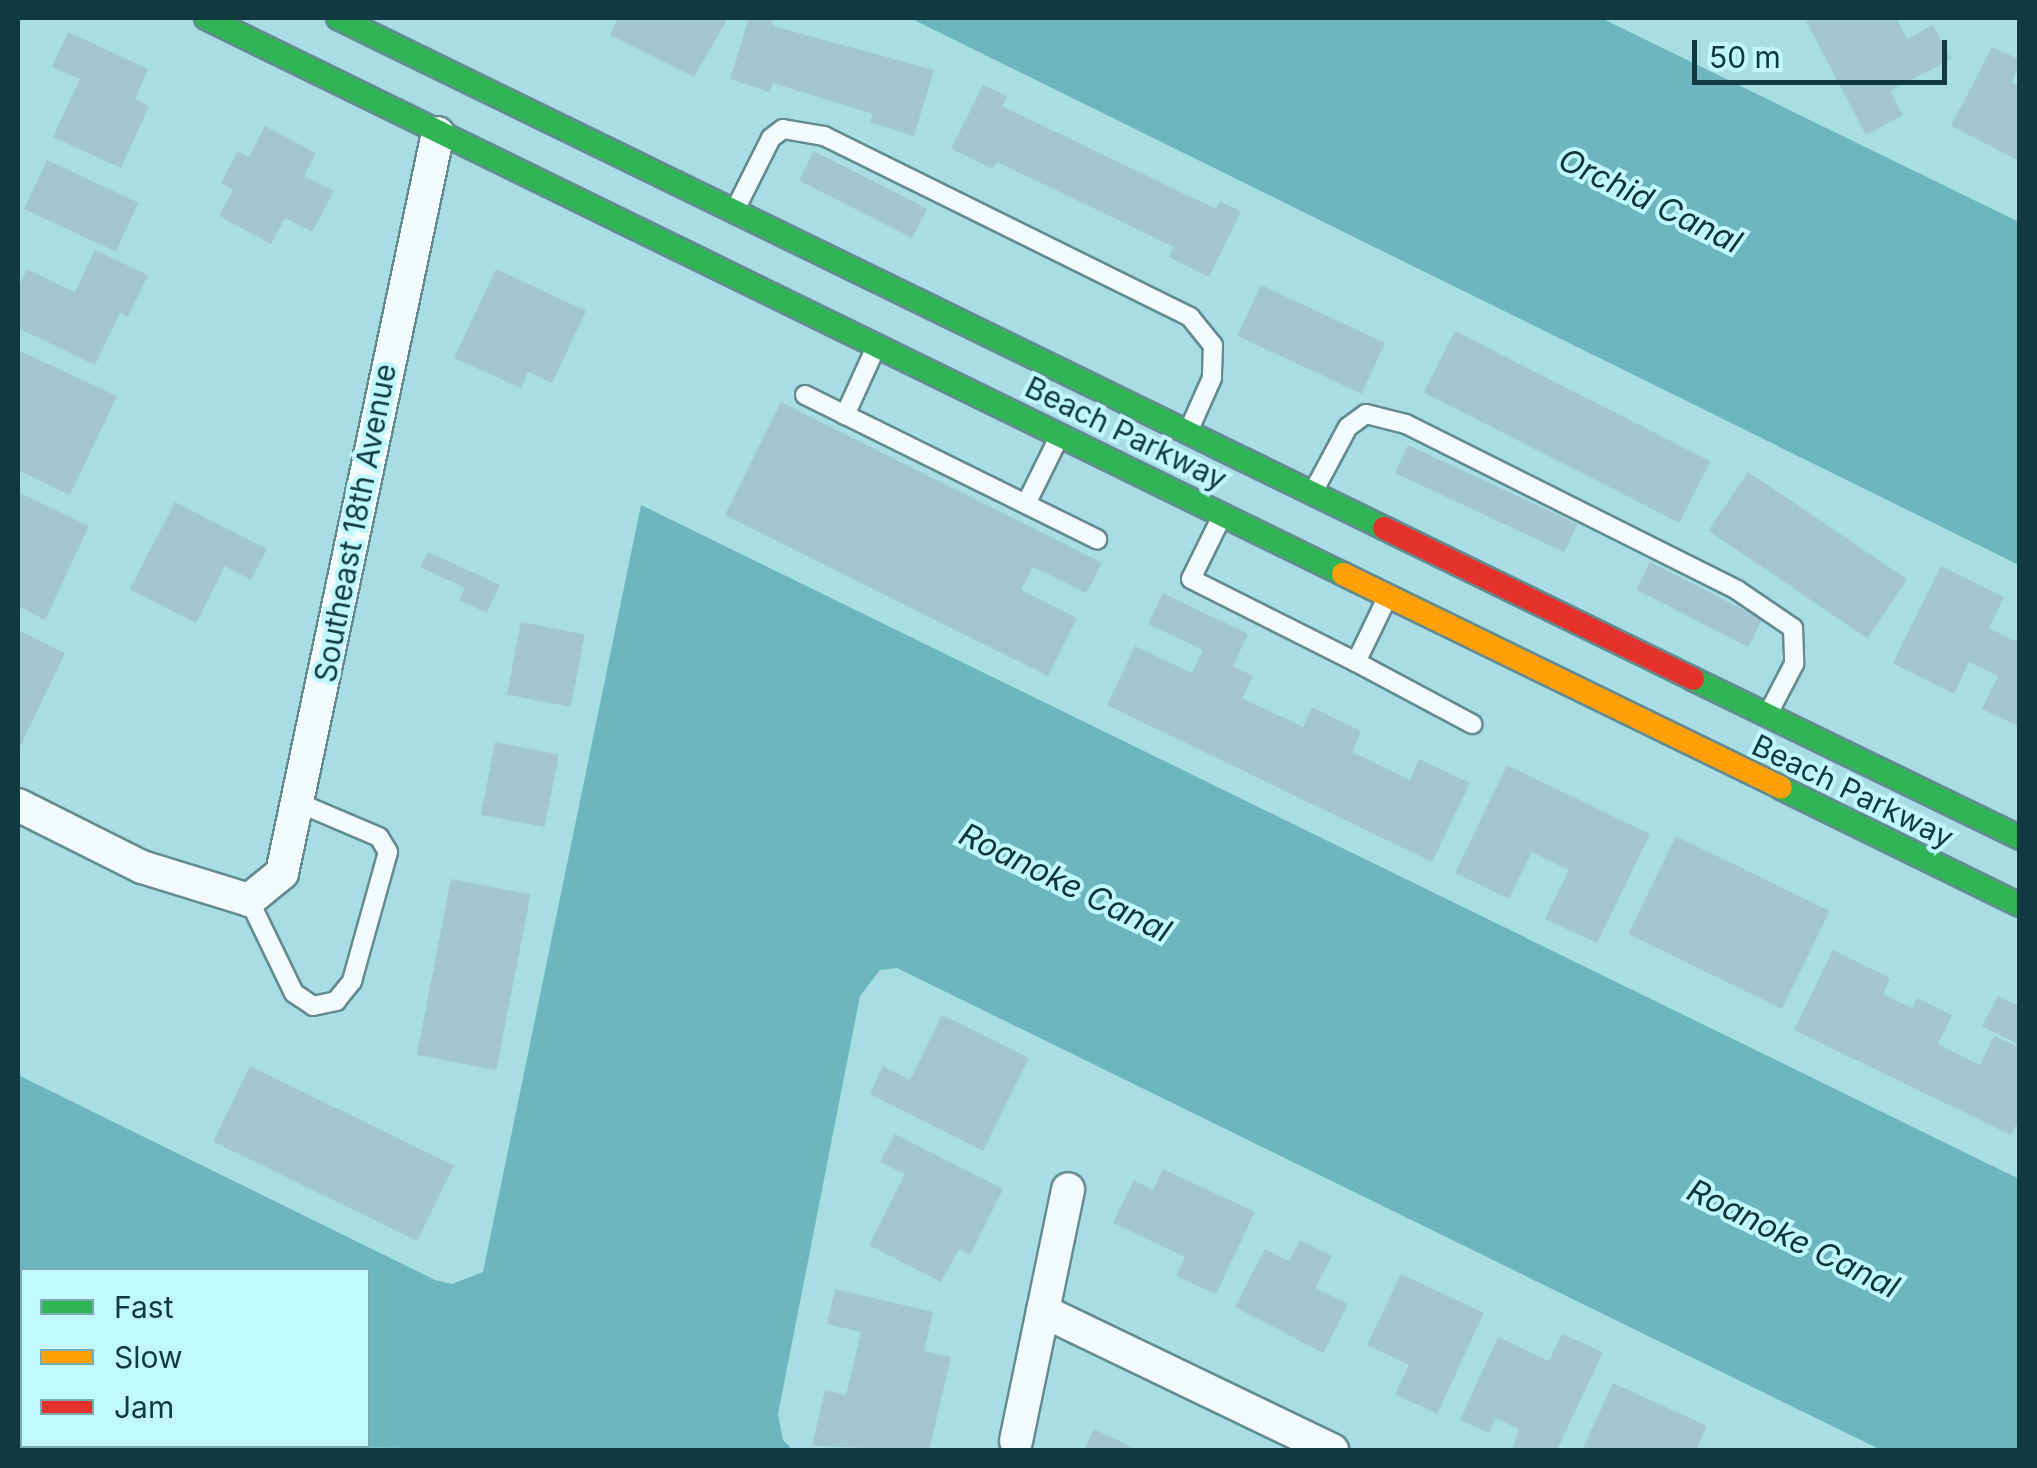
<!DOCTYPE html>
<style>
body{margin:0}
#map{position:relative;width:2037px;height:1468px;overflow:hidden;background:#a8dde4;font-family:Inter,sans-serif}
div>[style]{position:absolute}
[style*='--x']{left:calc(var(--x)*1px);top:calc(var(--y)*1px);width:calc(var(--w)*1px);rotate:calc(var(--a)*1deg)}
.water>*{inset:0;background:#6db5bf}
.building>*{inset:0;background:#a2c7d0;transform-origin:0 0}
.roads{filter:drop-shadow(2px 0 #638b90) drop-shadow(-2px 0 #638b90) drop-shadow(0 2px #638b90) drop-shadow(0 -2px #638b90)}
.lane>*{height:18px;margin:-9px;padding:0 9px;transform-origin:9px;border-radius:9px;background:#f2fafb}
.street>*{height:32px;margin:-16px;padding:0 16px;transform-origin:16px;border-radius:16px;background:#f2fafb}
.fast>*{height:22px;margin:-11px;padding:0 11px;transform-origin:11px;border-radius:11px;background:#30b455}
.slow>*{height:22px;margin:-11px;padding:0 11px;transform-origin:11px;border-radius:11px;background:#ff9f0a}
.jam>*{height:22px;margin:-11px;padding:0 11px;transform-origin:11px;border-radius:11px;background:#e5322d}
span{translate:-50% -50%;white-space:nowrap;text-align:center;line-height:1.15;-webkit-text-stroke:8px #c1f7fe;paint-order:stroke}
.street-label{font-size:30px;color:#103a3f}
.water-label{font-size:32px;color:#0d353a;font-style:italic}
.frame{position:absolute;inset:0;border:20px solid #103a3f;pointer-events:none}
.legend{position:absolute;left:20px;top:1268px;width:350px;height:180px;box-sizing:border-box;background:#c1f7fe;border:2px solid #7aabb2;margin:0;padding:12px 18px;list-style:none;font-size:30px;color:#103a3f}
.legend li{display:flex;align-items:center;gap:20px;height:50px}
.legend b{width:50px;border:2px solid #7aabb2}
.scale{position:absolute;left:1692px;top:40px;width:255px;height:45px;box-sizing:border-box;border:5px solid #103a3f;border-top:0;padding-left:12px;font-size:30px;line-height:35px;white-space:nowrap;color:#103a3f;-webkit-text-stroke:8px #c1f7fe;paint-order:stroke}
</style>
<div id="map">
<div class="water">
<i style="clip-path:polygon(910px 18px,1601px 18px,2019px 222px,2019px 565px)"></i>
<i style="clip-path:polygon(641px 505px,2019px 1179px,2019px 1450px,1881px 1450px,897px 968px,880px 970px,860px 996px,778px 1414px,783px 1440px,793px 1450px,71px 1446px,368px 1446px,368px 1270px,22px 1270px,22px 1422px,18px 1420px,18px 1075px,435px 1280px,452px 1284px,483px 1272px)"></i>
</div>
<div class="building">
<i style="clip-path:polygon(618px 18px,728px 18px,694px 77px,610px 35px)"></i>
<i style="clip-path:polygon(749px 18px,771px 18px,773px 26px,934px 70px,914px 136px,870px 122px,873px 114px,773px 83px,770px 92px,730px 79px)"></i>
<i style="clip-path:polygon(1811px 18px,1896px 18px,1907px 39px,1933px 25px,1951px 59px,1890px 91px,1903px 115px,1866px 135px,1806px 21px)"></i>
<i style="clip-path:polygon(68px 32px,148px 69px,135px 99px,149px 106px,121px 168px,53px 137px,80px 79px,52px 67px)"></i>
<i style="clip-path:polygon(1992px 47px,2020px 60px,2012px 83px,2020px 87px,2020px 161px,1951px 126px)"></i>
<i style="clip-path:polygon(983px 85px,1007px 96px,1002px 106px,1216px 209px,1220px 201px,1241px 211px,1209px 277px,1169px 257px,1174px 247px,997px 162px,993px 169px,951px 149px)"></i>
<i style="clip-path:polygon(265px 126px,316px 153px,304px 176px,334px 191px,312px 232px,285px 218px,271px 244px,219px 216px,233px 190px,221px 183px,238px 151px,249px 157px)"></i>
<i style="left:814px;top:151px;width:127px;height:33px;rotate:27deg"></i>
<i style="left:47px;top:160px;width:101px;height:54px;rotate:25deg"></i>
<i style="clip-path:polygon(95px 250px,148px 275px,128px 317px,120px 313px,95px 365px,18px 328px,18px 288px,27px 269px,75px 292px)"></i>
<i style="clip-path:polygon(496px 269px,586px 311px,552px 383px,528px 372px,521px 388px,454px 358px)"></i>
<i style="left:1261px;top:285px;width:137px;height:56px;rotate:25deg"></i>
<i style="left:1455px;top:331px;width:287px;height:69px;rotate:27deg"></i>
<i style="clip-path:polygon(18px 350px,117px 396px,70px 495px,18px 470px)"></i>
<i style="clip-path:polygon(781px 402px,1102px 563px,1086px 593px,1033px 567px,1021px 590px,1077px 618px,1048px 676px,725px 515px)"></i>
<i style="left:1408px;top:445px;width:187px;height:31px;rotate:25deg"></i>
<i style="left:1748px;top:472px;width:192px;height:71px;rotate:34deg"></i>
<i style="clip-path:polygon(18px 492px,89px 526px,45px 620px,18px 606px)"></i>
<i style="clip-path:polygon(175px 502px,267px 549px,251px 580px,225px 566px,196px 623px,130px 589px)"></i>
<i style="clip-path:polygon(428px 552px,500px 585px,487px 613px,459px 600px,465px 588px,420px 567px)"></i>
<i style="left:1650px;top:562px;width:126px;height:31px;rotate:27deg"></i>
<i style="clip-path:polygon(1941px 566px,2004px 597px,1989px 628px,2015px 641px,2020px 633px,2020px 727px,1982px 709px,1998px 676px,1969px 662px,1954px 694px,1893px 663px)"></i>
<i style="clip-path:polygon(1163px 593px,1248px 634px,1233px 666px,1253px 676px,1242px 698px,1303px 727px,1312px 707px,1361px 731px,1352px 752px,1410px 780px,1419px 759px,1470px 783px,1432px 862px,1107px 705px,1135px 646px,1192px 673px,1203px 650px,1148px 624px)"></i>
<i style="left:521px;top:622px;width:65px;height:74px;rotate:11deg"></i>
<i style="clip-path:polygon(18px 630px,65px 653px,20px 747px,18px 745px)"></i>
<i style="left:495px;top:742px;width:65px;height:74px;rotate:11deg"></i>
<i style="clip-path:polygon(1507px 765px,1650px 834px,1597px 943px,1545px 919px,1569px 870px,1532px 852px,1509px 899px,1455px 873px)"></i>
<i style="left:1676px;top:836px;width:171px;height:109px;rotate:26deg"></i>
<i style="left:451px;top:879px;width:81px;height:179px;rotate:11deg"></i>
<i style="clip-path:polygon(1833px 950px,1890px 978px,1883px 994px,1912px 1008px,1917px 998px,1952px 1015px,1938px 1044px,1980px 1065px,1994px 1036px,2020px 1048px,2020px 1117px,2011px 1135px,1794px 1030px)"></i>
<i style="clip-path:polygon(1998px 996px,2020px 1007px,2020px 1045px,1982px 1026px)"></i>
<i style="clip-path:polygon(942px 1015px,1029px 1058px,983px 1151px,870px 1094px,883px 1066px,910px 1080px)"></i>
<i style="left:250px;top:1066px;width:227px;height:84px;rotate:26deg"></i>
<i style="clip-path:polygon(895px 1134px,1003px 1189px,970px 1255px,959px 1249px,941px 1282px,869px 1245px,905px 1174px,880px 1162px)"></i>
<i style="clip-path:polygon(1163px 1169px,1255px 1212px,1216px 1294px,1176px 1276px,1185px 1257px,1113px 1223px,1134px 1180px,1153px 1190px)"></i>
<i style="clip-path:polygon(1300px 1240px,1332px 1256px,1315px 1288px,1348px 1304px,1323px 1353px,1235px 1307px,1265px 1249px,1289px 1261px)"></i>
<i style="clip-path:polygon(1401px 1274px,1484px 1313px,1437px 1414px,1395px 1394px,1409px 1365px,1367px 1345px)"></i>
<i style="clip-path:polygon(835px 1289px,933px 1312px,924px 1351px,951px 1357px,929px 1450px,812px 1446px,825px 1390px,846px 1395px,861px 1332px,827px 1324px)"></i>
<i style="clip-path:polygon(1562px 1334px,1603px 1352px,1557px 1450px,1512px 1450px,1519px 1429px,1496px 1418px,1489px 1433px,1460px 1420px,1498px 1337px,1549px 1361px)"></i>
<i style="clip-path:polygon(1613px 1383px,1707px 1426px,1696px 1450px,1582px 1450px)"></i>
<i style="clip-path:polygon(1094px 1429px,1138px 1450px,1084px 1450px)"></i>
</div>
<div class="roads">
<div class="lane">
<i style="--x:735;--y:210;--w:80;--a:-63.4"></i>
<i style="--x:771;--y:138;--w:15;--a:-37"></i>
<i style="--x:783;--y:129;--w:42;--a:9.7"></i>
<i style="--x:824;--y:136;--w:408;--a:26.3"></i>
<i style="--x:1190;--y:317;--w:36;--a:51"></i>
<i style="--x:1213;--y:345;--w:33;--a:92"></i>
<i style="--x:1212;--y:378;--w:59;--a:114"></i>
<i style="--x:805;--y:395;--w:326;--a:26.3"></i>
<i style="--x:845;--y:415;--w:75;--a:-65.5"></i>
<i style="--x:1312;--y:494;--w:76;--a:-61.8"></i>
<i style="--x:1348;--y:427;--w:22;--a:-36"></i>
<i style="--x:1366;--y:414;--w:41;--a:14"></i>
<i style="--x:1406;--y:424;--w:370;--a:26.6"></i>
<i style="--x:1737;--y:590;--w:68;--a:34.2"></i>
<i style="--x:1793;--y:628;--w:36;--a:88"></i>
<i style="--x:1794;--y:664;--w:54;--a:117.5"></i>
<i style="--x:1026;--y:504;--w:75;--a:-63.8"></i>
<i style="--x:1222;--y:516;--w:70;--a:116.2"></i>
<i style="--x:1191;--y:579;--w:185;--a:26.7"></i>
<i style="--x:1386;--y:600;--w:69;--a:115.8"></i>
<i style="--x:1356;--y:662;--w:132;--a:28.1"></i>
<i style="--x:249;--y:900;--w:103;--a:64.2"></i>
<i style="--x:294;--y:993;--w:23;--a:34"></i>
<i style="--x:313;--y:1006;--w:24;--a:-12"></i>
<i style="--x:336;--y:1001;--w:26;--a:-51"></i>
<i style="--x:352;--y:981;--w:134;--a:-74.4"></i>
<i style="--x:388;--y:852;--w:17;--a:-121"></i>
<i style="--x:379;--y:837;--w:87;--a:-157"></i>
</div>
<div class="street">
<i style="--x:18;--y:805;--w:139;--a:26.6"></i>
<i style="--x:142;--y:867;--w:112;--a:17.1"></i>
<i style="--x:249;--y:900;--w:43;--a:-39.3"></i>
<i style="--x:282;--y:873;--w:756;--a:-78.1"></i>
<i style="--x:1043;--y:1311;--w:321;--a:25.7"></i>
<i style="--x:1016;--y:1441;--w:257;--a:-78.3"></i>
</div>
<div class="fast">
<i style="--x:206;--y:18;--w:1266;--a:26.06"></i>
<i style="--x:338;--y:18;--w:1164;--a:25.99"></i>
<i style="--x:1693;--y:679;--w:364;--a:25.9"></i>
<i style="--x:1781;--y:788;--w:266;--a:26.1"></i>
</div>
<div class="slow">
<i style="--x:1343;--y:574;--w:487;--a:26"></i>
</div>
<div class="jam">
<i style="--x:1384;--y:528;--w:344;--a:26"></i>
</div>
</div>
<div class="street-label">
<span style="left:1126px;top:433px;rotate:26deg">Beach Parkway</span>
<span style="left:355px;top:523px;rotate:-79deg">Southeast 18th Avenue</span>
<span style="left:1853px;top:791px;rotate:26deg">Beach Parkway</span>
</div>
<div class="water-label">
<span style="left:1650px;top:201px;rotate:26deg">Orchid Canal</span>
<span style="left:1065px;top:883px;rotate:26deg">Roanoke Canal</span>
<span style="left:1793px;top:1239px;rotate:26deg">Roanoke Canal</span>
</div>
<div class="frame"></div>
<ul class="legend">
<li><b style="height:12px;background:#30b455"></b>Fast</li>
<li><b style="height:12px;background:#ff9f0a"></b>Slow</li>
<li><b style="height:12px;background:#e5322d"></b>Jam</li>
</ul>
<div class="scale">50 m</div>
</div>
